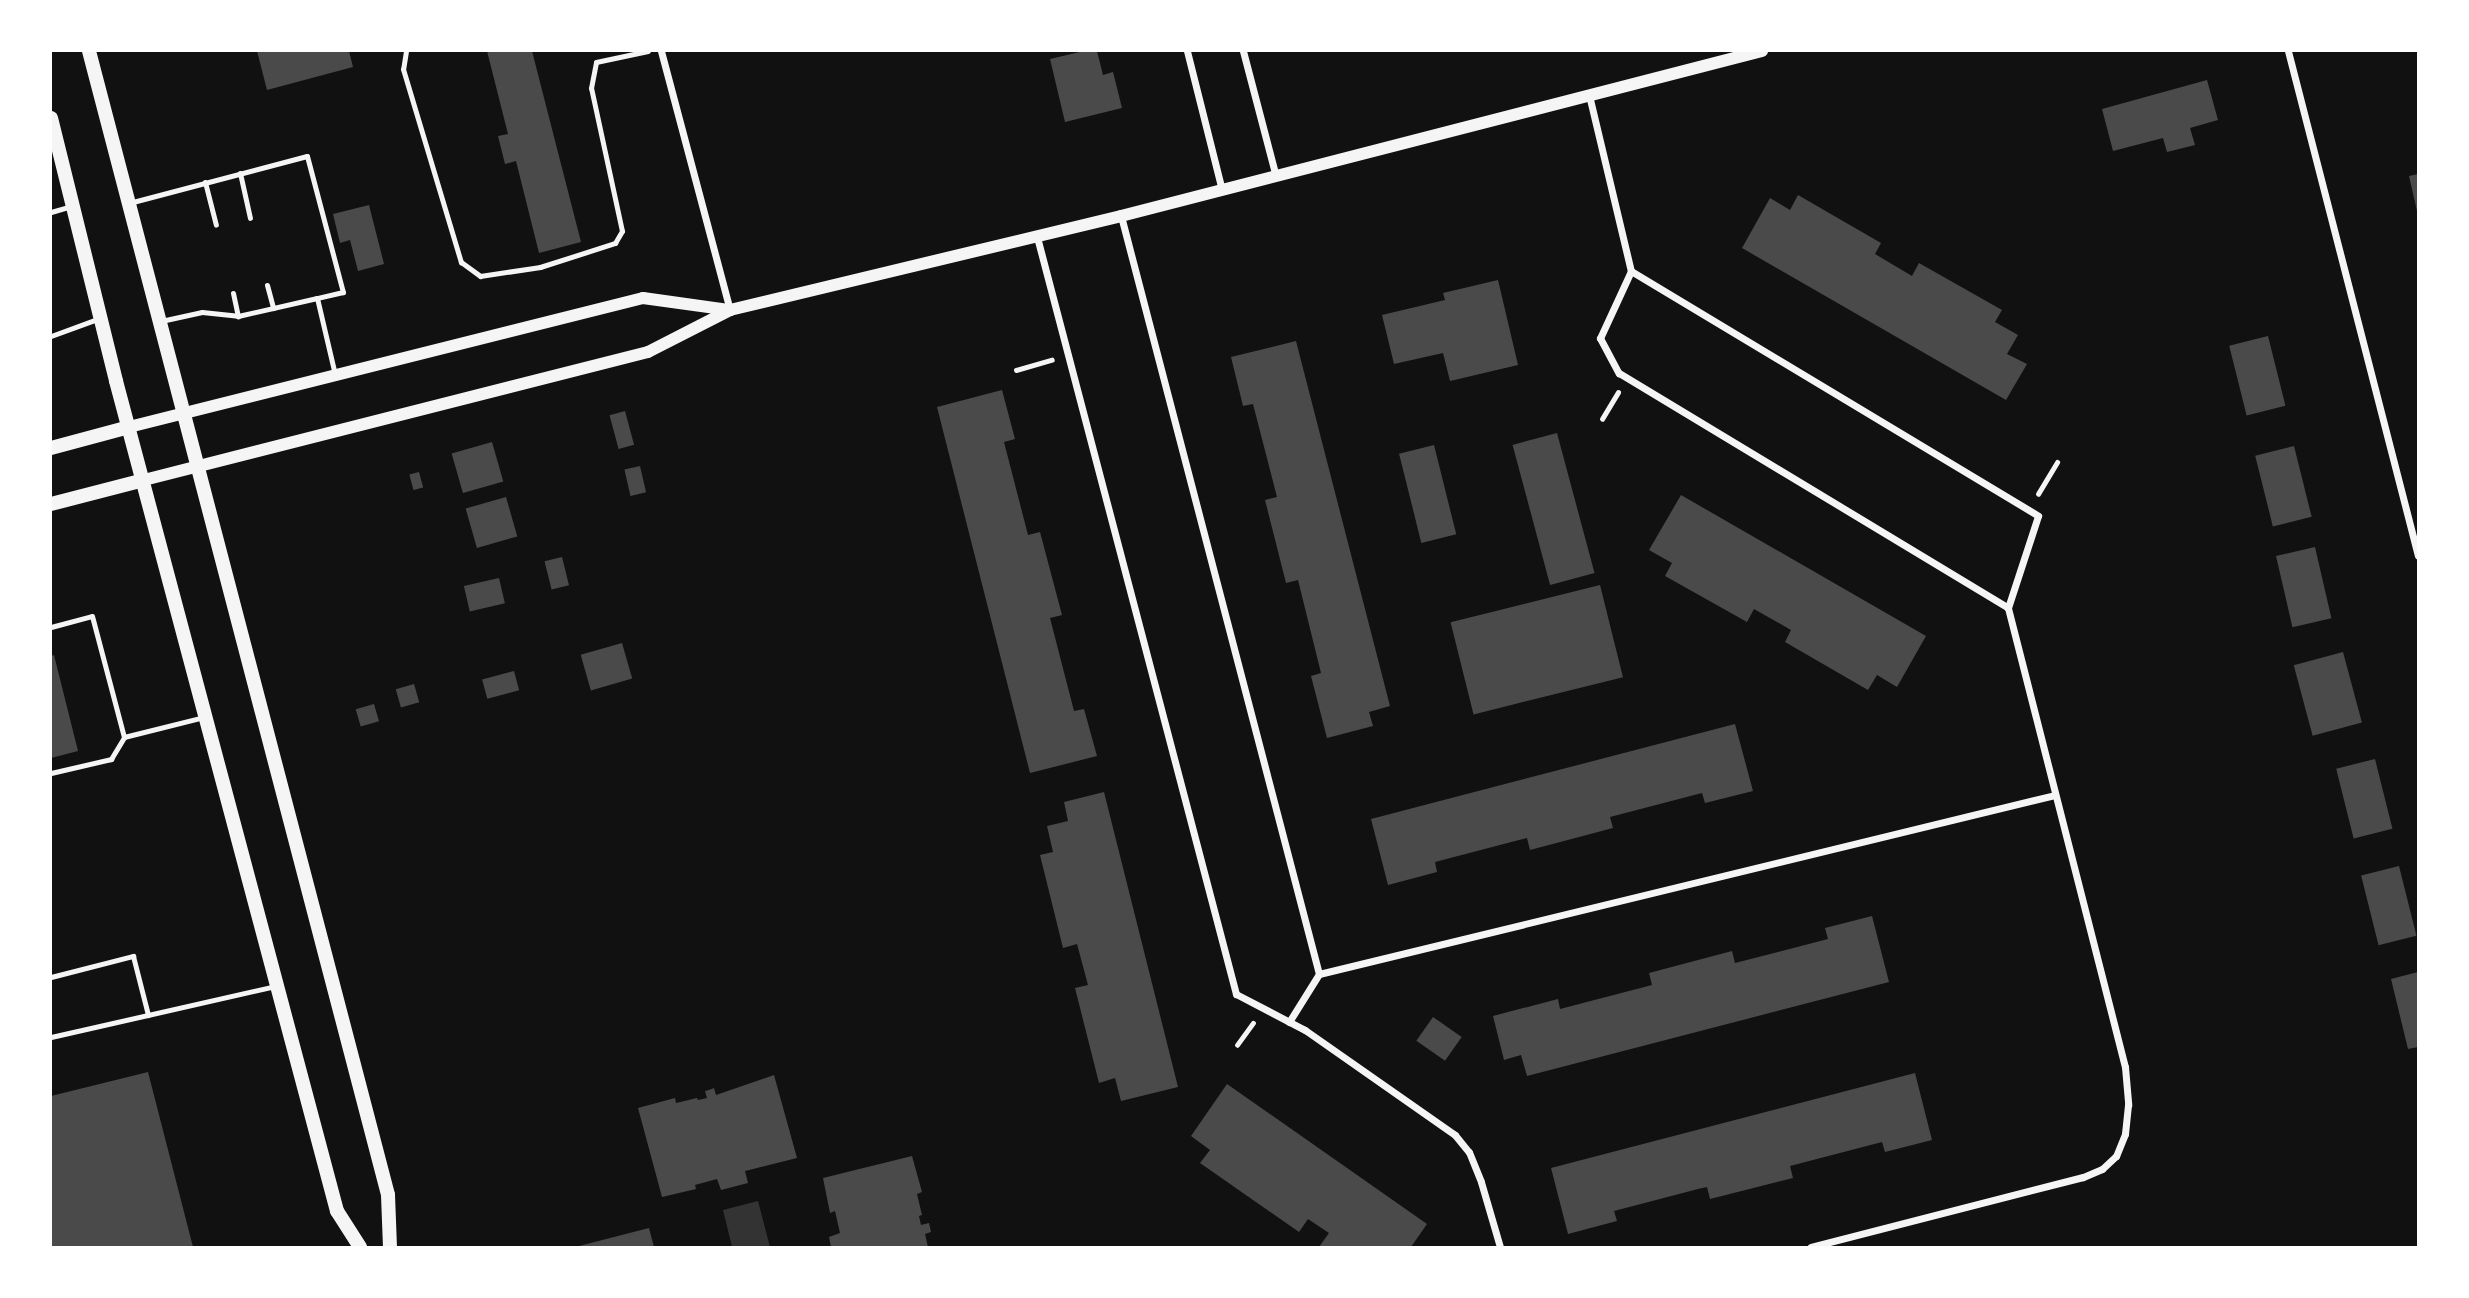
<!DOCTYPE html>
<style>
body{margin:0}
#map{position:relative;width:2469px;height:1298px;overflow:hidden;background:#111;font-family:"Noto Sans",sans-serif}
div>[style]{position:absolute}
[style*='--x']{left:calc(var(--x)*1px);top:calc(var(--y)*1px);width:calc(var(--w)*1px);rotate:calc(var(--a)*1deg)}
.water>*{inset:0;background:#333}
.building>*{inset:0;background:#4a4a4a;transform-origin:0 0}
.path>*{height:4.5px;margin:-2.25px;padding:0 2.25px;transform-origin:2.25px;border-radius:2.25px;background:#f5f5f5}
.service>*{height:5px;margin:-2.5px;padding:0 2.5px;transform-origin:2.5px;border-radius:2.5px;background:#f5f5f5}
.minor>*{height:7px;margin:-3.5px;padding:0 3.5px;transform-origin:3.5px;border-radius:3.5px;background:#f5f5f5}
.tertiary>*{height:12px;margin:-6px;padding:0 6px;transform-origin:6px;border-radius:6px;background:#f5f5f5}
.secondary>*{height:14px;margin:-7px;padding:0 7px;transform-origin:7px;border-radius:7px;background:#f5f5f5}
span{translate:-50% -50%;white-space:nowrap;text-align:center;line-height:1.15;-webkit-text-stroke:5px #fff;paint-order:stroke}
.frame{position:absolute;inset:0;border:52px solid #fff;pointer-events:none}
</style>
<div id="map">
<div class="water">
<i style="clip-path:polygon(758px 1201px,770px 1247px,732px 1247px,723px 1210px)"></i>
</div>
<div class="building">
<i style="clip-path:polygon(257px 51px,349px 51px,353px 67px,267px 90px)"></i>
<i style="clip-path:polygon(487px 51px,532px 51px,581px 242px,539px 253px,516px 161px,505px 164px,498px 136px,508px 134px)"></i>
<i style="clip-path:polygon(1084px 51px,1097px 51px,1103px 75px,1113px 72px,1122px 108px,1065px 122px,1050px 59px)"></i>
<i style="clip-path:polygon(2207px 80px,2218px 120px,2190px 128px,2195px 145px,2167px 152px,2163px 138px,2113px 151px,2102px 109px)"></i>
<i style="clip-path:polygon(2418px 174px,2418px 210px,2417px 211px,2409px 176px)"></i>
<i style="clip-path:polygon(1798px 195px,1881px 243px,1875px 254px,1912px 276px,1919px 263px,2002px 310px,1995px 322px,2018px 335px,2007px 354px,2027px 364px,2006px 400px,1742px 248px,1770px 198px,1790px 210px)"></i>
<i style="clip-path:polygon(369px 205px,384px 264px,358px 271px,350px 240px,340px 243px,333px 214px)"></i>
<i style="clip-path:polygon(1498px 280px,1518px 365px,1450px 381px,1443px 353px,1394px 364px,1382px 315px,1445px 300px,1443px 293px)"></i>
<i style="left:2268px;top:336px;width:72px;height:40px;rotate:76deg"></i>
<i style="clip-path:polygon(1296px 341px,1390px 706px,1369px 712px,1373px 726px,1327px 738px,1311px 676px,1321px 673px,1298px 580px,1286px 583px,1265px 500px,1277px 497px,1253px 404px,1243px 406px,1231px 357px)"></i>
<i style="clip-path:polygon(1002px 390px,1015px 439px,1004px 442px,1028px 535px,1040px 532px,1062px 615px,1050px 618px,1074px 711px,1084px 709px,1097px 756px,1030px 773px,937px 407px)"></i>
<i style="left:625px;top:411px;width:35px;height:16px;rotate:75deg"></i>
<i style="left:1557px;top:433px;width:145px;height:46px;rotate:75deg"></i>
<i style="left:492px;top:442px;width:41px;height:42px;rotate:74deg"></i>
<i style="left:1434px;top:445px;width:92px;height:36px;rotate:76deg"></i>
<i style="left:2294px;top:446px;width:73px;height:40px;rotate:76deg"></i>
<i style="left:640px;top:466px;width:27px;height:16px;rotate:77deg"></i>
<i style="left:419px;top:472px;width:16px;height:10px;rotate:75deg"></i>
<i style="clip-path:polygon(1681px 495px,1926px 636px,1897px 687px,1877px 675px,1868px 690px,1785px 642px,1791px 630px,1754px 609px,1747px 622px,1665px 576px,1672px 563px,1649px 550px)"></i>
<i style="left:506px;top:497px;width:41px;height:42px;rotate:74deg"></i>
<i style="left:2315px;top:547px;width:73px;height:40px;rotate:77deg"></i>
<i style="left:562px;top:557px;width:29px;height:18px;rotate:76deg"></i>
<i style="left:499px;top:578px;width:26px;height:36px;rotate:77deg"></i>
<i style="left:1600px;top:585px;width:95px;height:154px;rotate:76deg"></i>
<i style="left:622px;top:643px;width:37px;height:43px;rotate:74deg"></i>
<i style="left:2343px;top:652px;width:73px;height:51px;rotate:75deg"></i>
<i style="clip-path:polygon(54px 655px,78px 751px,51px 758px,51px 656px)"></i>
<i style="left:514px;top:671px;width:20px;height:33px;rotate:75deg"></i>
<i style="left:414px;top:684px;width:19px;height:19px;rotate:74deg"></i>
<i style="left:374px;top:704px;width:18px;height:19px;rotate:74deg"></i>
<i style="clip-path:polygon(1735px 724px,1753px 791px,1705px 803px,1702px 793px,1610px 817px,1613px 828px,1530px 850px,1527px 838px,1519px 840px,1435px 862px,1437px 872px,1388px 885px,1371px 819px)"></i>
<i style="left:2375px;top:759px;width:72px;height:40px;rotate:76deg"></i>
<i style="clip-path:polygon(1104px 792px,1178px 1087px,1121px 1101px,1115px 1078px,1099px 1083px,1075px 988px,1088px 985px,1077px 944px,1063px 948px,1040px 855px,1053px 852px,1047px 826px,1068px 821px,1064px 802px)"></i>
<i style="left:2399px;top:866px;width:72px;height:39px;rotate:76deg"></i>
<i style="clip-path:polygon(1872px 916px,1889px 982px,1527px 1076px,1521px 1055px,1504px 1060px,1493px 1016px,1558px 999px,1560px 1009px,1652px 985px,1649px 973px,1732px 951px,1735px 963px,1828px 939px,1825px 928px)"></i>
<i style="clip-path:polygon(2418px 972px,2418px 1047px,2408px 1049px,2391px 979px)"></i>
<i style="left:1433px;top:1017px;width:35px;height:29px;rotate:35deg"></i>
<i style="clip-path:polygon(148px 1072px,193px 1247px,51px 1247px,51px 1096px)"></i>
<i style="clip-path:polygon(1915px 1073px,1932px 1140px,1885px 1152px,1882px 1142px,1790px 1166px,1793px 1178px,1710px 1199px,1707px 1187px,1698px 1189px,1614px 1211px,1617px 1221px,1568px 1234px,1551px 1168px)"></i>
<i style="clip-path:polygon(774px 1075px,797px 1158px,745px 1171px,748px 1183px,721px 1190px,717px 1179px,695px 1185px,696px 1189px,662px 1197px,638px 1108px,675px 1098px,676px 1103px,697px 1098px,698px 1100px,707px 1098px,705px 1091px,709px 1090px,714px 1088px,716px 1095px)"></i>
<i style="clip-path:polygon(1227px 1084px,1427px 1224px,1411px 1247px,1319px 1247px,1329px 1233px,1308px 1219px,1299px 1232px,1200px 1163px,1210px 1150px,1191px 1136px)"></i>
<i style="clip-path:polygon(912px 1156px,922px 1192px,917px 1194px,922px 1215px,919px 1216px,921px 1225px,929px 1223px,931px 1232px,925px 1234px,928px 1247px,831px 1247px,829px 1237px,840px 1233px,835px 1211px,830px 1213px,823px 1178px)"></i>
<i style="clip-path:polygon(649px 1228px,654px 1247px,579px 1247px,579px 1246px)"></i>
</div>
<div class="path">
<i style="--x:1016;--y:370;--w:37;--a:-16"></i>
<i style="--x:1602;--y:419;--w:31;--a:-59"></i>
<i style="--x:2038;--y:494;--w:37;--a:-59"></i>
<i style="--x:1237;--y:1045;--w:27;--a:-54"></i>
</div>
<div class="service">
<i style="--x:406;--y:51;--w:18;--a:99"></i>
<i style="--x:403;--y:69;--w:202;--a:73.3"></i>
<i style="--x:461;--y:262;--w:24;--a:36"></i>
<i style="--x:480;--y:276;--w:61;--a:-8.5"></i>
<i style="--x:540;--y:267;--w:79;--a:-17.7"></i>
<i style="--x:615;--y:243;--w:14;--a:-60"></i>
<i style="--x:622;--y:231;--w:146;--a:-102.2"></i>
<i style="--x:591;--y:88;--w:26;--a:-79"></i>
<i style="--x:596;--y:62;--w:53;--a:-11.9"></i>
<i style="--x:240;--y:173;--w:46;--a:77.5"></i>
<i style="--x:205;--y:182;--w:44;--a:75.7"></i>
<i style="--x:129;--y:203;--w:184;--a:-14.8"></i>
<i style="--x:307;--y:156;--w:141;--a:75.2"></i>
<i style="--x:343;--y:292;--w:27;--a:167"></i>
<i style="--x:51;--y:212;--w:22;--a:-16"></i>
<i style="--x:267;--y:285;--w:24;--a:75"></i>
<i style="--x:233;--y:293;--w:24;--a:78"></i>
<i style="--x:161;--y:321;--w:42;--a:-12.4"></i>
<i style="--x:202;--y:312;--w:36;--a:6"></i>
<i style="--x:238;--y:316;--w:81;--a:-12.8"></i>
<i style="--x:317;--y:298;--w:79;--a:76.8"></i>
<i style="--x:51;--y:336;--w:52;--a:-20.2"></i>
<i style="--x:51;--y:627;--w:42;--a:-15"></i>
<i style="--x:92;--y:616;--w:125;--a:75.2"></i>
<i style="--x:124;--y:737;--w:82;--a:-14"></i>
<i style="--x:51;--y:773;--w:62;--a:-13.1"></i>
<i style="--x:111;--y:759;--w:26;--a:-59"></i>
<i style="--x:51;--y:977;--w:85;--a:-14.4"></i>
<i style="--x:133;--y:956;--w:61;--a:75.7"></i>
<i style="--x:51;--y:1037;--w:231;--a:-12.8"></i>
</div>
<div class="minor">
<i style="--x:661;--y:51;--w:268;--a:75.1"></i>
<i style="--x:1187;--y:51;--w:143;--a:75.9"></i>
<i style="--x:1243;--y:51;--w:130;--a:75.3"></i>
<i style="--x:2288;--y:51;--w:521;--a:75.56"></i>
<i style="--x:1589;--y:95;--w:181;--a:76.6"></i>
<i style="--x:1631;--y:271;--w:74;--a:114.8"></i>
<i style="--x:1600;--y:338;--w:40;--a:62"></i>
<i style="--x:1619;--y:373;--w:454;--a:31.1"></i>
<i style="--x:2008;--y:608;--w:474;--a:75.7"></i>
<i style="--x:2125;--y:1067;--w:38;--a:85"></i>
<i style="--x:2128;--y:1105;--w:29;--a:96"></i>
<i style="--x:2125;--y:1134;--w:24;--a:112"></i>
<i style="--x:2116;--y:1156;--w:19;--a:137"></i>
<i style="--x:2102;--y:1169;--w:21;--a:157"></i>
<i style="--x:2083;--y:1177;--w:281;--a:165.6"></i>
<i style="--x:1121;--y:216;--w:783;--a:75.36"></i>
<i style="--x:1037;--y:237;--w:783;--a:75.27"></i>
<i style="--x:1236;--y:994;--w:78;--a:27.6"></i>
<i style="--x:1305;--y:1030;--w:183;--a:35"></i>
<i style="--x:1455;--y:1135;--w:22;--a:51"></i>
<i style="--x:1469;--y:1152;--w:32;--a:68"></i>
<i style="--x:1481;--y:1182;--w:68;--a:73.7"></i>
<i style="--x:1631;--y:271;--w:475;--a:31"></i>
<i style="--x:2038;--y:516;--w:97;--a:108.1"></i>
<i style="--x:1289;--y:1022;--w:57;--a:-58"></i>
<i style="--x:1319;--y:974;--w:757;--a:-13.67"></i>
</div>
<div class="tertiary">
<i style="--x:129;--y:427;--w:530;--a:-14.09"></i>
<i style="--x:643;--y:298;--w:88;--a:7.9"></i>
<i style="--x:144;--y:480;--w:520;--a:-14.25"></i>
<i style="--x:648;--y:352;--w:92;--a:-27.1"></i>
<i style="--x:730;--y:310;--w:402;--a:-13.5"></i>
<i style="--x:1121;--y:216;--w:662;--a:-14.44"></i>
</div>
<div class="secondary">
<i style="--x:89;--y:51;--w:1182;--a:75.35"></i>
<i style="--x:388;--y:1195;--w:52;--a:87.8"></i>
<i style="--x:51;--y:118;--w:271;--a:76.1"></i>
<i style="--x:116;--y:381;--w:859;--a:75.09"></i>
<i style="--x:337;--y:1211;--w:43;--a:57.4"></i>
<i style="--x:51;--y:448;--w:81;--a:-15.1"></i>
<i style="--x:51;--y:504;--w:96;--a:-14.5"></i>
</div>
<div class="frame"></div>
</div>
